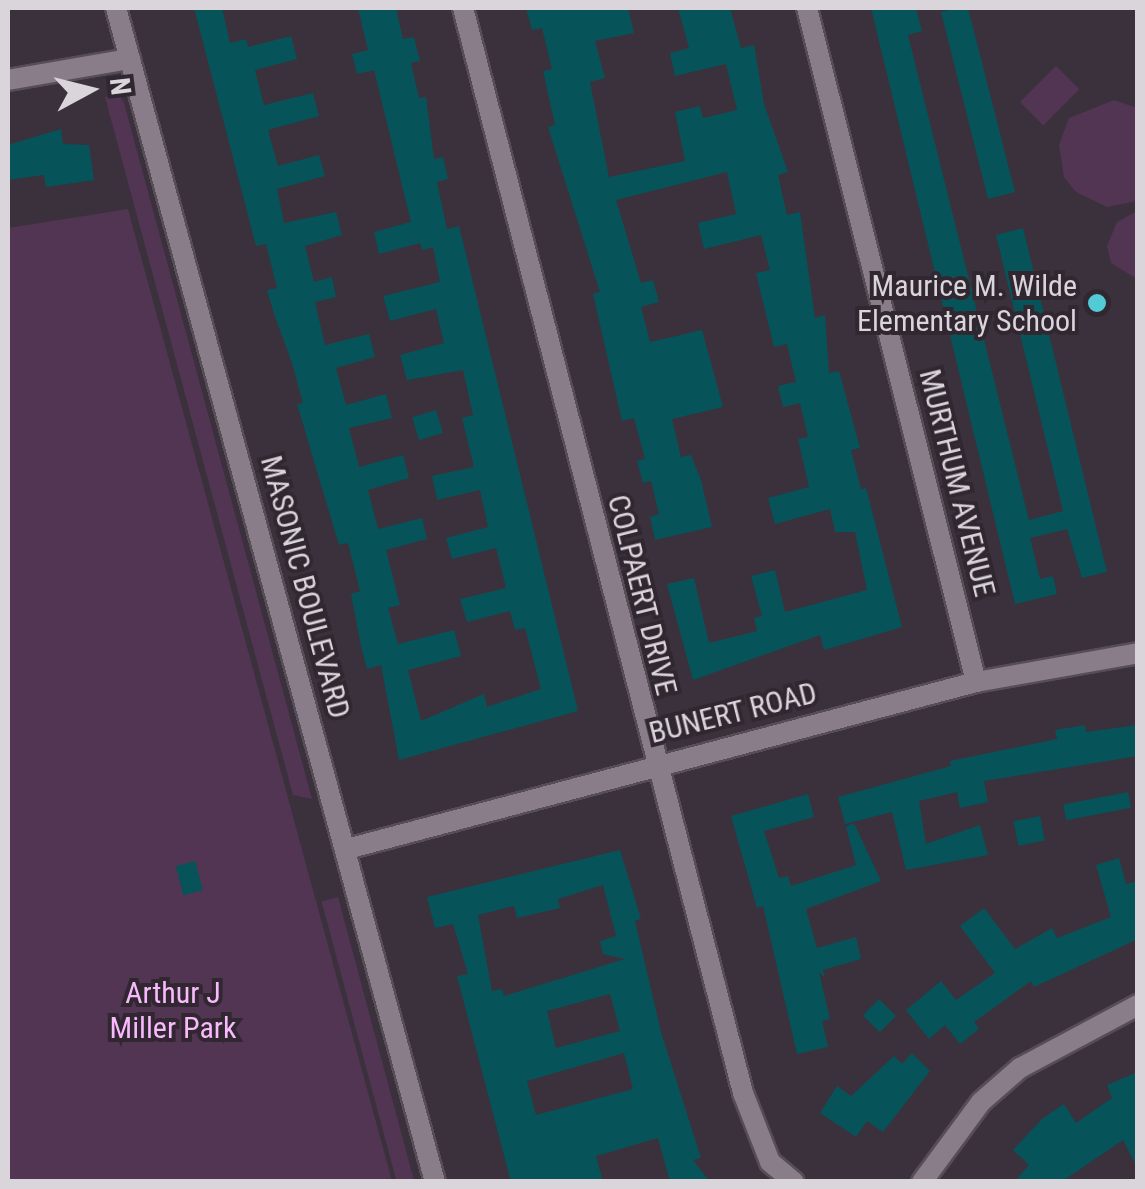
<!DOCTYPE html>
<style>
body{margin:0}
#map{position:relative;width:1145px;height:1189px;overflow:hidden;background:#3b313c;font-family:"Roboto Condensed",sans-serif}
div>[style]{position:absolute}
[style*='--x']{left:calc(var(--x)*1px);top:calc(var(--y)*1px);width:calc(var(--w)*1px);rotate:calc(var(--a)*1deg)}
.green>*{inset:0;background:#513553;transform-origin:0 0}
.building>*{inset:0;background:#06535a;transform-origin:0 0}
.roads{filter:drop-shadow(2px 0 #564d57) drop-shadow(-2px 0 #564d57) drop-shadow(0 2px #564d57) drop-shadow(0 -2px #564d57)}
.minor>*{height:20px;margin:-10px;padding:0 10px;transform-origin:10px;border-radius:10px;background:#887d89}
.tertiary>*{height:20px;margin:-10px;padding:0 10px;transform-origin:10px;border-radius:10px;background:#887d89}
.dots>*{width:28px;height:28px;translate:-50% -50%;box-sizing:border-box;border:5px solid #312731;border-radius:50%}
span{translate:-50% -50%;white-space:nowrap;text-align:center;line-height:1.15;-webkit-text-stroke:8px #312731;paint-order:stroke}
.poi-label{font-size:30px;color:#dad4db}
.right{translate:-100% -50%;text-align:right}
.street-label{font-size:30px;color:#dad4db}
.park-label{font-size:30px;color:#f9b9fd}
.frame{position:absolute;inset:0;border:10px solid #dad4db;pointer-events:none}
.north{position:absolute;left:40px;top:40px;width:100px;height:100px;-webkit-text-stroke:8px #312731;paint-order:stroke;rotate:83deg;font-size:28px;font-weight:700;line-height:40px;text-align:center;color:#dad4db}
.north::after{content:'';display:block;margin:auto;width:35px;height:45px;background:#dad4db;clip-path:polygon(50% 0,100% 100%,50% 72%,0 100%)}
</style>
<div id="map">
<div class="green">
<i style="left:1056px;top:66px;width:33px;height:51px;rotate:45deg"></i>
<i style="clip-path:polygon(120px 96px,124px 103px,312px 799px,293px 795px,105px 97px)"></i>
<i style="clip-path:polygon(1114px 100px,1137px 108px,1137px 201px,1107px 207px,1076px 192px,1064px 177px,1059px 145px,1069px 118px)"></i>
<i style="clip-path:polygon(128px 209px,392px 1181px,8px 1182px,8px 228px)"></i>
<i style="clip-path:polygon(1137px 211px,1138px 211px,1137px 279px,1111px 263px,1107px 246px,1117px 222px)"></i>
<i style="left:338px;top:897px;width:295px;height:17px;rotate:75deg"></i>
</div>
<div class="building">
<i style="clip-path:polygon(194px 8px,222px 8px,230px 43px,246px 39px,248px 47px,291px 36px,297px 59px,255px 70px,264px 105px,313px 93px,319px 116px,268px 130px,278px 166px,319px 155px,325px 176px,277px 189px,284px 223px,336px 212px,342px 235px,305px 246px,314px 282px,332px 277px,336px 297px,315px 302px,325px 345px,369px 334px,375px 357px,336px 368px,346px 405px,386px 394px,392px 418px,349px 428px,359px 467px,403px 455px,409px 478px,368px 490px,378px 529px,422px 518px,427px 539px,386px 550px,400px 605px,388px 608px,398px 644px,454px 630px,461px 656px,408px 670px,421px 721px,484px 694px,487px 707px,541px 689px,525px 628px,515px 630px,510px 611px,467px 622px,460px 599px,506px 588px,496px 548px,452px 559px,446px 538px,488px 527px,480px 490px,437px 500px,432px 476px,474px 467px,462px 418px,473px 415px,463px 370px,407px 380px,400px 355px,444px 343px,436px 309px,390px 321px,383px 296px,440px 282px,433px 247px,422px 250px,420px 243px,379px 254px,374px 232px,411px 222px,374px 70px,357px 74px,352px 54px,368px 50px,358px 8px,396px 8px,403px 39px,414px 37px,420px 61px,411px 63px,419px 98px,426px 97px,434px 159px,443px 157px,448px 179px,437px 182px,447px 229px,459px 226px,578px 711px,399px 760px,381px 665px,367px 669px,361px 646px,351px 594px,360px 591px,348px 543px,339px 545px,297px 404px,303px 403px,292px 363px,274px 314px,267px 290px,277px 288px,266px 244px,256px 246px)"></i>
<i style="clip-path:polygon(526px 8px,628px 8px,634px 33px,595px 41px,605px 78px,590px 82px,609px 177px,685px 161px,675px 112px,700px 106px,703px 118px,737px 110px,726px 64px,675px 76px,670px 53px,689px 48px,678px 8px,730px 8px,741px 48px,754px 45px,764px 104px,788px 172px,778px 175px,787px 215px,800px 212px,815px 318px,825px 315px,829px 373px,839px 371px,860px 448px,851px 450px,861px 489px,866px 488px,902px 627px,824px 650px,820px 635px,693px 680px,667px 584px,694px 578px,709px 643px,757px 631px,754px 618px,762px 616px,751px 576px,775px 570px,785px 612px,867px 590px,855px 532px,835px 532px,830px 509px,775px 524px,768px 498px,809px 487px,798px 439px,808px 437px,800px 403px,783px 407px,778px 386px,796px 382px,787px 344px,774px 347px,756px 273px,770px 270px,761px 235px,704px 249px,698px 223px,736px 214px,727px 172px,616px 200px,641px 283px,653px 280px,659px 302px,641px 307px,650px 342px,702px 330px,723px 407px,672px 419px,681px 457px,691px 455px,701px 480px,712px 527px,655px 540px,650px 517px,659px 514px,651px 481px,643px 483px,637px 461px,645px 459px,634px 418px,622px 421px,593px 294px,600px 292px,548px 127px,555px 125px,543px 71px,552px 69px,542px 28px,532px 30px)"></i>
<i style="clip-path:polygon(871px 8px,916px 8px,922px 31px,908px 35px,1029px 520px,1063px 511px,996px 235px,1023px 228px,1107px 572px,1082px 578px,1067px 529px,1030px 538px,1040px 579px,1053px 576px,1057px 594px,1015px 604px)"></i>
<i style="clip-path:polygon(958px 8px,968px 8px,1015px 192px,988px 199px,941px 12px)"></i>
<i style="clip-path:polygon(61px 129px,63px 144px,89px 145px,94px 180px,46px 187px,44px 175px,8px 180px,8px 145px)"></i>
<i style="left:436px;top:410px;width:24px;height:25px;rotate:73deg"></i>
<i style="clip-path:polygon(1085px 725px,1086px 732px,1138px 725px,1138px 756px,984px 781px,988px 802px,960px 808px,957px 792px,919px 801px,926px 844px,980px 825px,988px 855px,906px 870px,892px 812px,845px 824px,838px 797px,951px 766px,950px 761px,1057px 739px,1055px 730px)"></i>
<i style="left:1128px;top:792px;width:16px;height:66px;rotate:79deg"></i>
<i style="clip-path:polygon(808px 794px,814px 817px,764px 831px,779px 878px,788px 876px,791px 886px,856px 865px,846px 827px,854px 823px,881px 881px,806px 909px,817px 948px,856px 937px,861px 959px,823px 970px,825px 978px,819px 972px,830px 1019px,822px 1021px,828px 1047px,797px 1054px,763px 906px,757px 908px,731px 816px)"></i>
<i style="left:1040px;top:816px;width:25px;height:27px;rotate:79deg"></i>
<i style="clip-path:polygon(evenodd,620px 850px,641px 919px,635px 921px,661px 1032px,701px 1158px,693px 1160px,710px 1182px,670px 1182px,658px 1138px,596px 1156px,603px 1182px,511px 1182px,457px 976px,468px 974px,453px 924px,435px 928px,427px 897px,620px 850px,603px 885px,616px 936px,600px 941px,603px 954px,625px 959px,504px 996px,502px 989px,492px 991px,478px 915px,514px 906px,517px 918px,560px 908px,558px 899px,603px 885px,620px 850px,610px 994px,620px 1031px,556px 1048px,547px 1011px,610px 994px,620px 850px,624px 1053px,633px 1089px,536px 1115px,527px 1081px,624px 1053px)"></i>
<i style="clip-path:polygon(1119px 858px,1126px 884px,1138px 881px,1138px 939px,1034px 987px,1031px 981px,974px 1022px,979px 1029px,960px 1044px,945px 1025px,929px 1039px,906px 1010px,941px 981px,956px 1000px,995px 973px,960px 926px,984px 908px,1015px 949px,1052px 928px,1057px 938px,1111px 917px,1096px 865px)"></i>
<i style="left:195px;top:861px;width:30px;height:20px;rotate:75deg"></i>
<i style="left:879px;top:999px;width:24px;height:23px;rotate:45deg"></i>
<i style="clip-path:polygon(912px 1053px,930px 1071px,883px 1132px,867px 1121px,856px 1137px,820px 1113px,837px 1086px,851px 1096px,894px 1056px,902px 1064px)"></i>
<i style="clip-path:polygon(1138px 1072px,1138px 1169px,1123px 1140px,1061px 1182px,1014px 1182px,1029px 1165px,1013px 1150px,1043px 1118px,1064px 1104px,1076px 1123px,1112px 1098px,1107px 1085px)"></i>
</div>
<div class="roads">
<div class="minor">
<i style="--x:463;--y:8;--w:1121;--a:75.53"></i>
<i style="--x:743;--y:1093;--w:74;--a:68.6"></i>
<i style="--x:770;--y:1162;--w:31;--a:40"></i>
<i style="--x:807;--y:8;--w:695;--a:75.92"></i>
<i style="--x:8;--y:80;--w:124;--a:-9.8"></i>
<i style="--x:922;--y:1182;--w:99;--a:-53.6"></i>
<i style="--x:981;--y:1102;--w:52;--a:-41.1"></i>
<i style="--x:1020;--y:1068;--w:134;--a:-28.1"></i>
</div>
<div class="tertiary">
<i style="--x:116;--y:8;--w:1217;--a:74.8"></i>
<i style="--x:347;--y:849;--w:651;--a:-14.87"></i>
<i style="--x:976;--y:682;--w:165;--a:-10.1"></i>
</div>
</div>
<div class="dots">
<i style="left:1097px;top:303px;background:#52cbd7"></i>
</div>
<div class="poi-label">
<span class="right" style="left:1077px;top:303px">Maurice M. Wilde<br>Elementary School</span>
</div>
<div class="street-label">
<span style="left:957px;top:483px;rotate:76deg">MURTHUM AVENUE</span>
<span style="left:305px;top:587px;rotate:75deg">MASONIC BOULEVARD</span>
<span style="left:642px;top:595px;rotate:76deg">COLPAERT DRIVE</span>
<span style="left:733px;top:713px;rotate:-14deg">BUNERT ROAD</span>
</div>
<div class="park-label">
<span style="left:173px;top:1010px">Arthur J<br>Miller Park</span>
</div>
<div class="frame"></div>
<div class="north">N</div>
</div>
